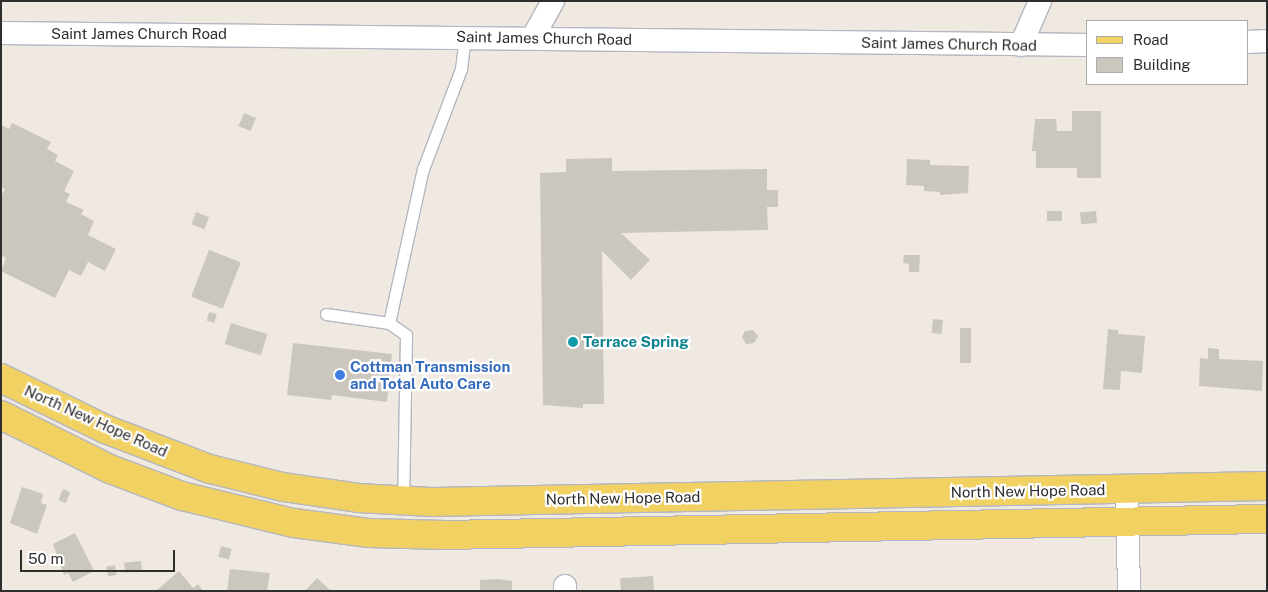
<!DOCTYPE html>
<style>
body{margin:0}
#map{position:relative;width:1268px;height:592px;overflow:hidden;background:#efe9e1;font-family:"Public Sans",sans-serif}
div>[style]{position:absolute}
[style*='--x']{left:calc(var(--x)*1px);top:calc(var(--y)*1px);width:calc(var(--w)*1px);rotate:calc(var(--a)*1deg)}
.building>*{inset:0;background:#cbc7bf;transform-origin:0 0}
.roads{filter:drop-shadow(1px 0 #b4b7c1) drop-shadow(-1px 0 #b4b7c1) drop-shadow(0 1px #b4b7c1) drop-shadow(0 -1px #b4b7c1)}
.lane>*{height:11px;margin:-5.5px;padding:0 5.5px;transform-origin:5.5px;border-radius:5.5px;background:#fff}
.street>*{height:22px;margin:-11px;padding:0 11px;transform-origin:11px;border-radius:11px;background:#fff}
.primary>*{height:28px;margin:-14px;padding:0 14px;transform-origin:14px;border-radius:14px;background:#f2d163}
.dots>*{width:14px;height:14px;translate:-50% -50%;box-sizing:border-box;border:2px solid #fff;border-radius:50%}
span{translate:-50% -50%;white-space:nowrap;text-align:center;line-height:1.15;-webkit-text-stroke:4.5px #fff;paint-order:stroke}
.street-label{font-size:15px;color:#2e2e2e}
.culture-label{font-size:15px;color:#0d838f;font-weight:700}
.left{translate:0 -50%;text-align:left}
.shop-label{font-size:15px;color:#366cbe;font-weight:700}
.frame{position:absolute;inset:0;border:2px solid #2e2e2e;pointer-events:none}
.legend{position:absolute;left:1086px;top:20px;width:162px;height:65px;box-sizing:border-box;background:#fff;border:1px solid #ababab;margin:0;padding:6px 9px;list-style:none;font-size:15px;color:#2e2e2e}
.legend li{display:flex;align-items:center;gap:10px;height:25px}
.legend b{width:25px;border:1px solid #ababab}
.scale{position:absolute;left:20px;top:550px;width:155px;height:22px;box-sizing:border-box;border:2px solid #2e2e2e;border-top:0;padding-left:6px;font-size:15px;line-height:18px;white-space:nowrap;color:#2e2e2e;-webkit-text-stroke:4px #fff;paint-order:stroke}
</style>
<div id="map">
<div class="building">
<i style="clip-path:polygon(1072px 111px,1101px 111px,1101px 178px,1077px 178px,1077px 168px,1036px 168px,1036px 151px,1032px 151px,1035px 119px,1056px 119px,1057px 131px,1072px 131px)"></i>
<i style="left:244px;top:113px;width:13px;height:14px;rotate:23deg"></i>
<i style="clip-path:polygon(12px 123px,51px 142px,47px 149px,58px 155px,55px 161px,74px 171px,64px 191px,70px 194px,66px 202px,84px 210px,81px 214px,94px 221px,88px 235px,116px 249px,105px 271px,88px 262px,81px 276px,69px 270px,55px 298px,1px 271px,6px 258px,1px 255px,1px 196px,5px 189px,1px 187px,1px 125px,9px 129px)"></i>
<i style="clip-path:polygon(612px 158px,612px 171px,767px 169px,767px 190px,778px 190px,778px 207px,767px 207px,768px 230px,621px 233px,650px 260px,631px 280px,602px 251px,604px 404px,583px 404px,583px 408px,543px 405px,540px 173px,566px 172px,566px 159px)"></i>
<i style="clip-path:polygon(907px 159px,930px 160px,930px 165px,969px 166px,968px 193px,940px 195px,940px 192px,924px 191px,924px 186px,906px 185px)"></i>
<i style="left:1047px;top:211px;width:15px;height:10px"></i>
<i style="left:1096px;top:211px;width:12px;height:16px;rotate:85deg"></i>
<i style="left:196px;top:212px;width:14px;height:13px;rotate:21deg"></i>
<i style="left:209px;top:250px;width:34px;height:50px;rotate:21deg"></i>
<i style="clip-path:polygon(904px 255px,920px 255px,919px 272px,909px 272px,909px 264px,903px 263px)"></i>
<i style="left:209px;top:312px;width:8px;height:9px;rotate:14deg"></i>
<i style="left:933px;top:319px;width:10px;height:14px;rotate:6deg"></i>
<i style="left:231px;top:323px;width:38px;height:22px;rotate:17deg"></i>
<i style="left:960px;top:328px;width:11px;height:35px"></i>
<i style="clip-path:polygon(1108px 329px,1118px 330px,1118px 334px,1145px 336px,1142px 373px,1121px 371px,1120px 390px,1103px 389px)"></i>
<i style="clip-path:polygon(753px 330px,758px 336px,754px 343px,746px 344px,742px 337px,745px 331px)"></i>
<i style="clip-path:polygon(293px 343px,392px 354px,387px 402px,332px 395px,331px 400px,287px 395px)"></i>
<i style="clip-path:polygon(1208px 348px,1219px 349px,1219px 359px,1263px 361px,1262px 391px,1199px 386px,1200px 358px,1208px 359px)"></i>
<i style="clip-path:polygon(22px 487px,43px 494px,41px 503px,47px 505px,37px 534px,10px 523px)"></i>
<i style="left:63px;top:489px;width:8px;height:12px;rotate:23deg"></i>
<i style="clip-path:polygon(75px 533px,94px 571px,73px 582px,68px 573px,64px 575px,53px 544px)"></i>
<i style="left:221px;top:546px;width:11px;height:11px;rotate:15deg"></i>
<i style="left:141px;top:561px;width:10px;height:17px;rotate:84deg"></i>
<i style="left:115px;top:565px;width:10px;height:9px;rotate:79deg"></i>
<i style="clip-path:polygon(230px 569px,270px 573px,267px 591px,227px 591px)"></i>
<i style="clip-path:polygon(179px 571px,193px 588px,198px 584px,203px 591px,156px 591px)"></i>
<i style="left:653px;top:576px;width:15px;height:33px;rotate:86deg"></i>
<i style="clip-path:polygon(317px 578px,331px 591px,305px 591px)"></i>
<i style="clip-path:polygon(497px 579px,512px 581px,512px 591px,480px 591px,480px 580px)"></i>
</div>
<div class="roads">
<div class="lane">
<i style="--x:326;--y:314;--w:64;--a:8.1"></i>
<i style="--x:389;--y:323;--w:158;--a:-77.6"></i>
<i style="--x:423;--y:169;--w:107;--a:-69.2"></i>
<i style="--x:461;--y:69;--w:32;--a:-83"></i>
<i style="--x:389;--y:323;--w:21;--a:35"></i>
<i style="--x:406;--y:335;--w:165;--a:91"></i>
</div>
<div class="street">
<i style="--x:1;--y:33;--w:1086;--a:0.63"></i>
<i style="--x:533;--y:37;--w:41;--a:-60.9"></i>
<i style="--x:1247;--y:42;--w:20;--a:-3"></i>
<i style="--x:1021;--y:45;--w:48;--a:-66.6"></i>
<i style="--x:1127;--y:489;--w:102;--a:88.9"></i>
<i style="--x:565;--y:586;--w:5;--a:90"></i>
</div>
<div class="primary">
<i style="--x:1;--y:378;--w:116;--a:26.1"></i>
<i style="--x:105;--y:429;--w:112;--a:20.9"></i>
<i style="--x:210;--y:469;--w:75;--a:13.9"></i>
<i style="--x:283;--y:487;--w:76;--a:8.3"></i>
<i style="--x:358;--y:498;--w:74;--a:3.1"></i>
<i style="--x:432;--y:502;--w:835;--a:-1.1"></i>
<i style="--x:1;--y:415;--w:122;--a:26.4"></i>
<i style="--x:110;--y:469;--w:77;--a:20.6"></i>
<i style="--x:182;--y:496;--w:115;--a:13.6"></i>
<i style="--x:294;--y:523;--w:76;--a:7.6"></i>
<i style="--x:369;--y:533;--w:76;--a:1.5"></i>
<i style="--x:445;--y:535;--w:822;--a:-1.12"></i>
</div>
</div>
<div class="dots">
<i style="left:573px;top:342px;background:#0f9aa8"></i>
<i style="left:340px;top:375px;background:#3f7fe0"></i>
</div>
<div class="street-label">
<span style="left:139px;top:34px">Saint James Church Road</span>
<span style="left:544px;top:38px;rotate:1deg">Saint James Church Road</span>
<span style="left:949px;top:44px;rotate:1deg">Saint James Church Road</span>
<span style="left:96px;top:421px;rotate:24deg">North New Hope Road</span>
<span style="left:1028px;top:491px;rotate:-1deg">North New Hope Road</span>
<span style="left:623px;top:498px;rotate:-1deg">North New Hope Road</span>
</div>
<div class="culture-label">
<span class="left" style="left:583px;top:342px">Terrace Spring</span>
</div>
<div class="shop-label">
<span class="left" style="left:350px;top:375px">Cottman Transmission<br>and Total Auto Care</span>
</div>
<div class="frame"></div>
<ul class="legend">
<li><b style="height:6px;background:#f2d163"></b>Road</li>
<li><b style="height:14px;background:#cbc7bf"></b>Building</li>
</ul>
<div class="scale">50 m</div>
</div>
